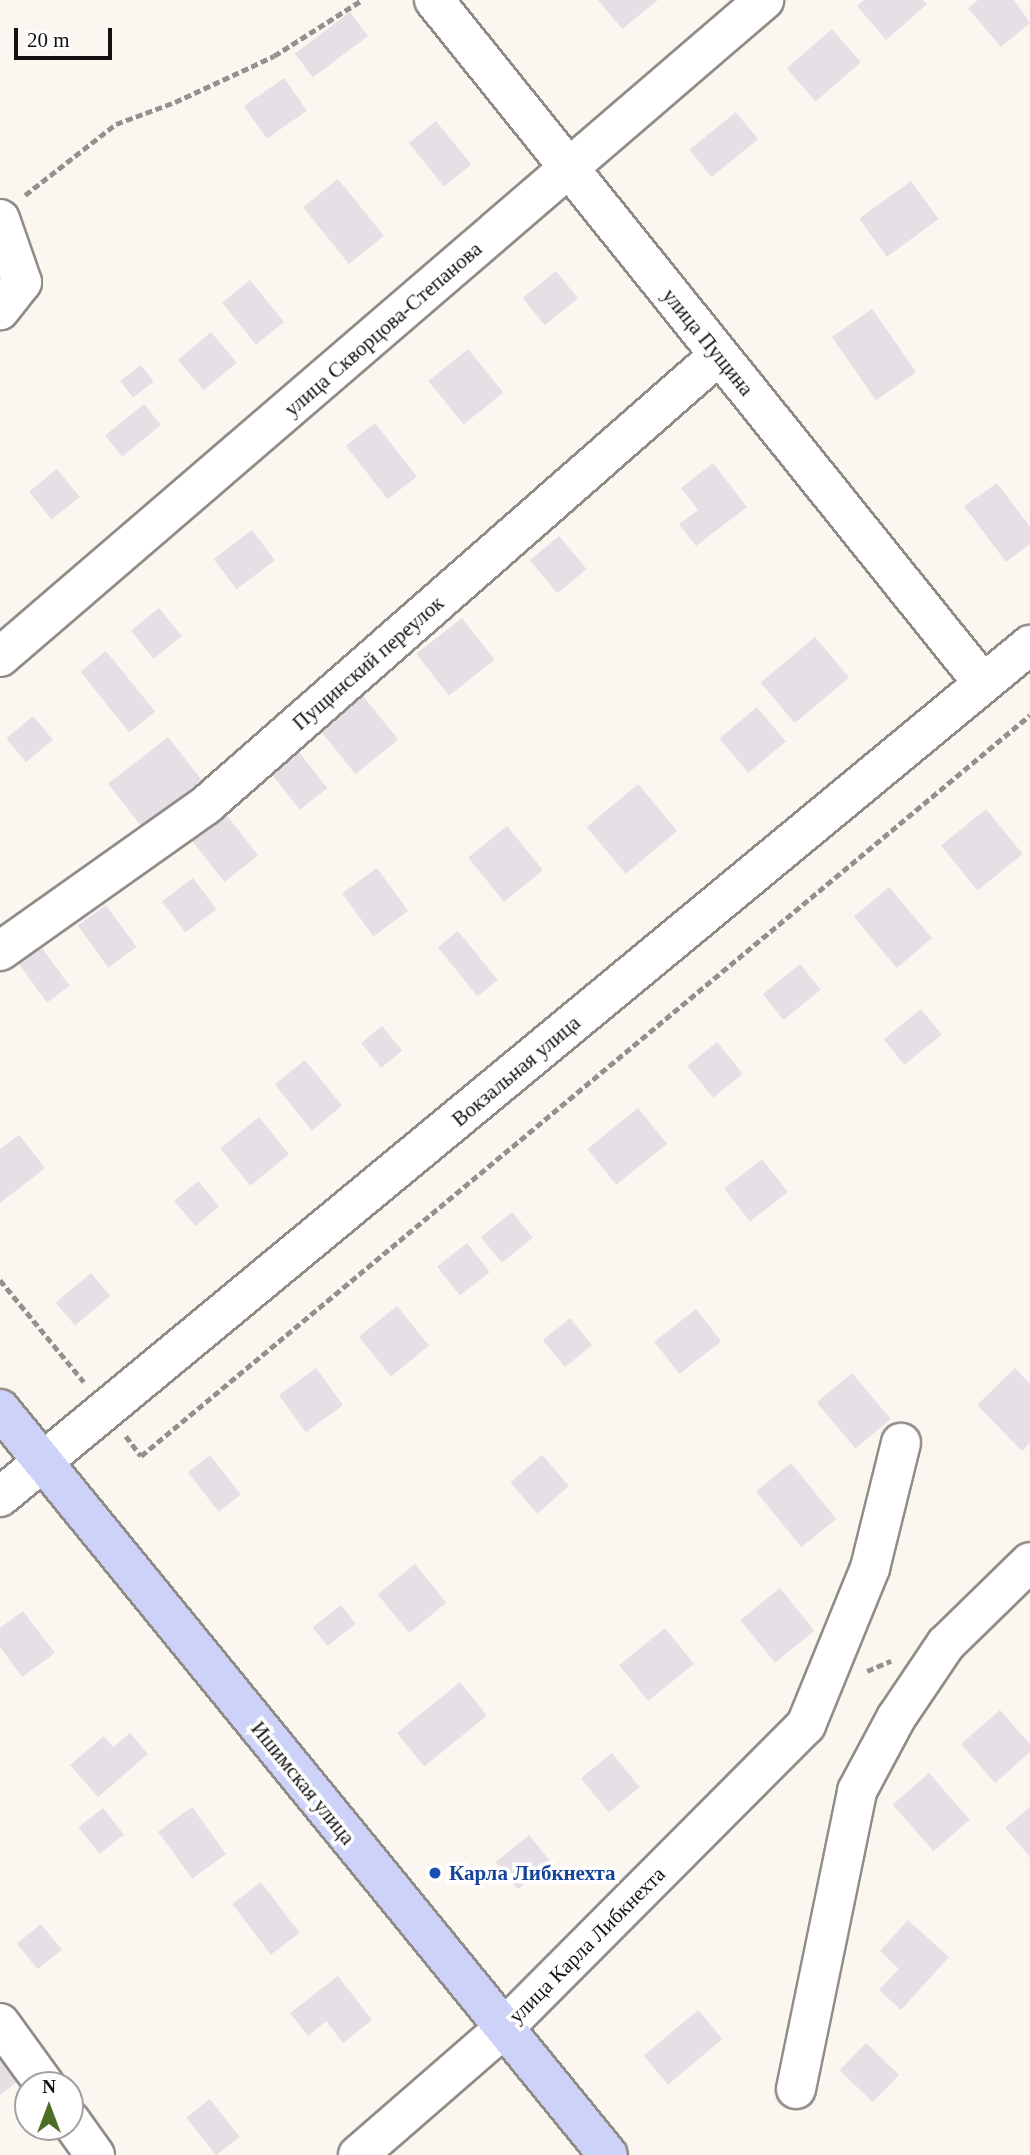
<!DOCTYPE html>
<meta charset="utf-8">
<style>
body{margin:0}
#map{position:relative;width:1030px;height:2155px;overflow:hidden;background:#fcf6f1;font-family:Georgia,serif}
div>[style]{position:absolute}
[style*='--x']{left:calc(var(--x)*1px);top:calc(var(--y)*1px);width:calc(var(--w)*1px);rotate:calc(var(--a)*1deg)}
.building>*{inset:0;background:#e6e0e6;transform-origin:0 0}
.path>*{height:4.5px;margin-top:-2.25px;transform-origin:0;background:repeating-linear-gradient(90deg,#94908c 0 7px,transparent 0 10.5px)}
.roads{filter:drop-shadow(2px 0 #918c87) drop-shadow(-2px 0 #918c87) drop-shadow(0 2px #918c87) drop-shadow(0 -2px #918c87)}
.minor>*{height:38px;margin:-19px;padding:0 19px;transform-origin:19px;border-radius:19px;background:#fff}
.major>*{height:38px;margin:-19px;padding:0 19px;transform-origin:19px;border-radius:19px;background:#cdd3f8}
.dots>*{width:19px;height:19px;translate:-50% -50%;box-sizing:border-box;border:4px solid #fff;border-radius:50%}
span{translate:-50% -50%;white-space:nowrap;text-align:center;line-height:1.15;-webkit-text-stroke:7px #fff;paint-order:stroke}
.street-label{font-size:21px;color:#13110f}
.transit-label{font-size:21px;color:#164399;font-weight:700}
.left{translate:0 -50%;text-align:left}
.north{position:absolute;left:14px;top:2071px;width:70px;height:70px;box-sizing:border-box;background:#fff;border:2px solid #a1a09f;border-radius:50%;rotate:0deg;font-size:19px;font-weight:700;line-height:28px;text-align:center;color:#13110f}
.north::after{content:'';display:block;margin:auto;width:24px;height:32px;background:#4c6f27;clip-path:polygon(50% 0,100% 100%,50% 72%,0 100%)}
.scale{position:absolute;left:14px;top:28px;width:98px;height:32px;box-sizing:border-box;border:4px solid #13110f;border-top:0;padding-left:9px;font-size:21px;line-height:24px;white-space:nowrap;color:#13110f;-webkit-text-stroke:5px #fff;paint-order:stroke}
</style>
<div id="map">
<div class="building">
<i style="clip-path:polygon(598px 0,658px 0,622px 29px)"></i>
<i style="clip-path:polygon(864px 0,923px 0,927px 4px,886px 40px,857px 6px)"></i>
<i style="clip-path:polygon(978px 0,1014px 0,1030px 23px,1001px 47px,968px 8px)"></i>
<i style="left:350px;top:12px;width:30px;height:69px;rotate:53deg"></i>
<i style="left:832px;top:29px;width:44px;height:60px;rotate:49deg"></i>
<i style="left:284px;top:78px;width:40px;height:49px;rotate:55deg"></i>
<i style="left:736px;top:112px;width:35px;height:60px;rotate:51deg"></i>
<i style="left:436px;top:121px;width:56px;height:35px;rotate:51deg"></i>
<i style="left:338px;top:179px;width:73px;height:45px;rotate:51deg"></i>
<i style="left:911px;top:181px;width:47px;height:64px;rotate:54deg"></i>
<i style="left:556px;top:271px;width:35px;height:43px;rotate:51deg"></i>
<i style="left:250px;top:280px;width:54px;height:36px;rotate:51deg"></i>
<i style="left:872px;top:309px;width:77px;height:49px;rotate:55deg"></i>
<i style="left:211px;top:332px;width:40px;height:43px;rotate:50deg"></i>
<i style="left:468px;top:349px;width:56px;height:51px;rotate:51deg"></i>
<i style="left:141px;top:365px;width:21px;height:26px;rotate:53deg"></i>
<i style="left:144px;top:404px;width:27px;height:50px;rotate:51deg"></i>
<i style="left:375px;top:423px;width:68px;height:37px;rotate:52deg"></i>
<i style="clip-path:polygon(713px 463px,747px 507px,696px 546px,679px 524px,698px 510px,681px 488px)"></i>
<i style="left:57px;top:469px;width:36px;height:36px;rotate:51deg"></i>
<i style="clip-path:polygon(997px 483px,1030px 527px,1030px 544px,1006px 562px,964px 506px)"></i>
<i style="left:252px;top:530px;width:38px;height:48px;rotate:53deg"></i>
<i style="left:559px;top:536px;width:43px;height:38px;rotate:50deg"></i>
<i style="left:159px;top:608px;width:36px;height:36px;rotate:51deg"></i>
<i style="left:462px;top:618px;width:53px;height:58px;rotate:52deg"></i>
<i style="left:815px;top:637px;width:53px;height:71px;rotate:50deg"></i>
<i style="left:106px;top:651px;width:78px;height:33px;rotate:51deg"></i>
<i style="left:363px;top:696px;width:56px;height:55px;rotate:51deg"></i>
<i style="left:757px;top:707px;width:45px;height:49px;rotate:50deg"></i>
<i style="left:33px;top:716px;width:31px;height:35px;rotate:50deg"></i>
<i style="left:168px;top:737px;width:55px;height:76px;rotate:52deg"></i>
<i style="left:299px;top:752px;width:46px;height:35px;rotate:52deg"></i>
<i style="left:638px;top:784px;width:61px;height:67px;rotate:50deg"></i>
<i style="left:986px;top:809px;width:58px;height:58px;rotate:51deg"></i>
<i style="left:225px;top:813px;width:54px;height:43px;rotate:52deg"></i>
<i style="left:507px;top:826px;width:57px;height:50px;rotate:51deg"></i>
<i style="left:377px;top:868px;width:53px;height:43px;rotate:54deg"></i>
<i style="left:193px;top:878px;width:39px;height:39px;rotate:53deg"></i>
<i style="left:889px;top:887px;width:67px;height:46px;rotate:50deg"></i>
<i style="left:106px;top:905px;width:52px;height:35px;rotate:54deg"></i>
<i style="left:458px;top:931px;width:63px;height:26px;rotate:51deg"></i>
<i style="left:42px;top:948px;width:47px;height:28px;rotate:54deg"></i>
<i style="left:800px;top:964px;width:33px;height:48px;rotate:51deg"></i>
<i style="left:921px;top:1009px;width:33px;height:48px;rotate:51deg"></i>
<i style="left:382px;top:1026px;width:32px;height:27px;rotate:51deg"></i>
<i style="left:717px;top:1042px;width:41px;height:38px;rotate:51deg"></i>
<i style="left:305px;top:1060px;width:59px;height:39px;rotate:51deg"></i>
<i style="left:638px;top:1108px;width:46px;height:65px;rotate:51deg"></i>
<i style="left:259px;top:1117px;width:48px;height:50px;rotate:51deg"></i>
<i style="clip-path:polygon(19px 1135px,45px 1168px,0 1203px,0 1149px)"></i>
<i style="left:762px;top:1159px;width:42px;height:48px;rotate:52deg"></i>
<i style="left:198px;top:1181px;width:33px;height:31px;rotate:50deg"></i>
<i style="left:512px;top:1212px;width:33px;height:40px;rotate:51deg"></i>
<i style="left:467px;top:1243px;width:37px;height:38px;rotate:52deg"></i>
<i style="left:91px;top:1273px;width:30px;height:46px;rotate:50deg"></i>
<i style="left:397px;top:1306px;width:51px;height:49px;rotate:51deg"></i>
<i style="left:696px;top:1309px;width:41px;height:53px;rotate:52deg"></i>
<i style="left:570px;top:1318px;width:35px;height:35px;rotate:51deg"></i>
<i style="left:316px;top:1368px;width:46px;height:46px;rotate:54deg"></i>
<i style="clip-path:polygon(1015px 1368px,1030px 1384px,1030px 1443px,1022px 1451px,977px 1405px)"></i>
<i style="left:852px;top:1373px;width:60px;height:46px;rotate:50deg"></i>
<i style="left:210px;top:1455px;width:50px;height:28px;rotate:52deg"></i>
<i style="left:542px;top:1455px;width:41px;height:42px;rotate:49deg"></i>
<i style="left:791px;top:1463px;width:72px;height:45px;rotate:51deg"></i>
<i style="left:415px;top:1564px;width:50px;height:48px;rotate:51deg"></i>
<i style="left:780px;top:1588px;width:55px;height:51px;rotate:51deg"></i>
<i style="left:341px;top:1605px;width:24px;height:36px;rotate:52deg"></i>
<i style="clip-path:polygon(23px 1611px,55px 1653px,22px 1677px,0 1647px,0 1628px)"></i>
<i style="left:665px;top:1628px;width:46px;height:59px;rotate:51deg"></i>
<i style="left:460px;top:1682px;width:43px;height:81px;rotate:51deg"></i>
<i style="clip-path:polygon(1000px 1710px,1030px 1744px,1030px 1752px,995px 1783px,961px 1744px)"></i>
<i style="clip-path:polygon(130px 1733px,148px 1754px,98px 1797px,70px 1765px,104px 1736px,113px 1747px)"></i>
<i style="left:612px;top:1753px;width:44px;height:40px;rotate:51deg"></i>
<i style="left:929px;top:1773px;width:62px;height:48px;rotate:49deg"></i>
<i style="left:192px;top:1807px;width:58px;height:42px;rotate:54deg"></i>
<i style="clip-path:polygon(1030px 1807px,1030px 1857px,1005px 1828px)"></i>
<i style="left:103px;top:1808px;width:34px;height:31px;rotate:52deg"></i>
<i style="left:529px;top:1835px;width:35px;height:43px;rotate:51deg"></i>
<i style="left:261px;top:1882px;width:64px;height:36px;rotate:53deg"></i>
<i style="clip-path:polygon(908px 1920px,949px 1957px,901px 2010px,879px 1990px,899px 1969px,880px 1951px)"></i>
<i style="left:41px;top:1924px;width:33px;height:31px;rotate:51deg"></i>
<i style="clip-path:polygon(338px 1976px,372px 2020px,343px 2043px,326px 2021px,308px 2036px,290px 2013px)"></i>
<i style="left:698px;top:2010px;width:38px;height:71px;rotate:50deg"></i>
<i style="left:866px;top:2043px;width:46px;height:38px;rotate:44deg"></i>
<i style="clip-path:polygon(0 2048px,23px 2077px,0 2095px)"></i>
<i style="left:210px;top:2099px;width:48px;height:30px;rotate:52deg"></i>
</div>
<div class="path">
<i style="--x:25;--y:195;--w:115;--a:-38"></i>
<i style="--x:116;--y:124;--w:63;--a:-20.4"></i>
<i style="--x:175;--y:102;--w:109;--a:-24.9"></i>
<i style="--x:274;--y:56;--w:104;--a:-32.5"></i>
<i style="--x:0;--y:1280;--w:132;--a:50.5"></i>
<i style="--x:126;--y:1436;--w:25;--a:53"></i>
<i style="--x:141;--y:1456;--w:1157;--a:-39.81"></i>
<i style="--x:867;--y:1671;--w:26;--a:-23"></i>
</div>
<div class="roads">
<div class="minor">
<i style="--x:434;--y:0;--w:876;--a:51.21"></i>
<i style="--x:0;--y:219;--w:67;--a:70.8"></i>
<i style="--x:22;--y:282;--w:36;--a:128"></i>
<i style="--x:0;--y:657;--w:1008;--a:-40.69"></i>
<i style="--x:0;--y:951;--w:251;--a:-35.3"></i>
<i style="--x:205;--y:806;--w:684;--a:-41.26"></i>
<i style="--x:0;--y:1497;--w:1337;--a:-39.6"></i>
<i style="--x:0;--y:2023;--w:77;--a:54"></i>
<i style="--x:796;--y:2089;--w:304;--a:-78.4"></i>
<i style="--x:857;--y:1791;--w:83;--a:-61.9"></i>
<i style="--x:896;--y:1718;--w:89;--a:-56"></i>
<i style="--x:946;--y:1644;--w:117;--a:-44.3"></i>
<i style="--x:70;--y:2120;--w:43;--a:54.5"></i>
<i style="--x:358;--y:2155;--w:192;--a:-41"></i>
<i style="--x:503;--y:2029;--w:429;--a:-45.1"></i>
<i style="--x:806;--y:1725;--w:170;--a:-67.8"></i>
<i style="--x:870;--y:1568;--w:129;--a:-76.1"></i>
</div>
<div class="major">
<i style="--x:0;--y:1409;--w:962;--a:50.82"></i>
</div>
</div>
<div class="dots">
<i style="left:435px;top:1873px;background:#1a4fb4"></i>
</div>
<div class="street-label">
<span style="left:383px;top:329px;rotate:-41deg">улица Скворцова-Степанова</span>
<span style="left:708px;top:342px;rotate:51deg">улица Пущина</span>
<span style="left:368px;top:663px;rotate:-41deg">Пущинский переулок</span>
<span style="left:516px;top:1071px;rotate:-40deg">Вокзальная улица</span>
<span style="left:303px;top:1783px;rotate:51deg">Ишимская улица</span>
<span style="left:587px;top:1945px;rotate:-45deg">улица Карла Либкнехта</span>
</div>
<div class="transit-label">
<span class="left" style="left:449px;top:1873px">Карла Либкнехта</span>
</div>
<div class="north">N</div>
<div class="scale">20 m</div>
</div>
